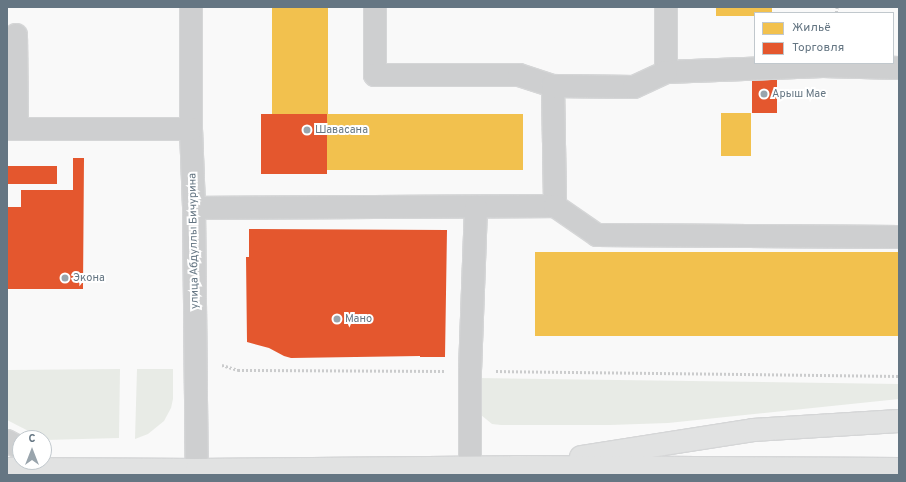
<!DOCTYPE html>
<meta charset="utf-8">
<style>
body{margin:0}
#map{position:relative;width:906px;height:482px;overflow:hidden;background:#f9f9f9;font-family:Overpass,sans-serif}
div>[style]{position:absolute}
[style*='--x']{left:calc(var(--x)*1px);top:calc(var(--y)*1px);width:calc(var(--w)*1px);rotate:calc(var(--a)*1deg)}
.green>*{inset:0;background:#e8ebe6}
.homes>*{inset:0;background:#f2c14e;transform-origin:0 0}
.shops>*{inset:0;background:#e4572e;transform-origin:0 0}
.path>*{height:2.5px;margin-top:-1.25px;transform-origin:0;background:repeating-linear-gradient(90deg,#cbcccd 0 2px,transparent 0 4px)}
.roads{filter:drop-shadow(1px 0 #d5d6d7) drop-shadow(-1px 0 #d5d6d7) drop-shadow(0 1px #d5d6d7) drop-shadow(0 -1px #d5d6d7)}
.minor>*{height:22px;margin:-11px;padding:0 11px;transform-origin:11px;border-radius:11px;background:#cecfd0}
.major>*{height:22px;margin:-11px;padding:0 11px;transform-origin:11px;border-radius:11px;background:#e1e2e2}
.dots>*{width:11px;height:11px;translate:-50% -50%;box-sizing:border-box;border:2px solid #fff;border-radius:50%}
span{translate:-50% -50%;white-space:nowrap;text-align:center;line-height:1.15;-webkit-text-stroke:4px #fff;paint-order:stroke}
.poi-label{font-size:11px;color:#657683}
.left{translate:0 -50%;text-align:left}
.street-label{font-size:11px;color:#657683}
.frame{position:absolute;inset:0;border:8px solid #657683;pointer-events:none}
.legend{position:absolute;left:754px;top:12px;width:140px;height:52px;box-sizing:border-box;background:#fff;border:1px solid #c1c8cd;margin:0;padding:5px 7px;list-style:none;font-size:12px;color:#657683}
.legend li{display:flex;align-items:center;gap:8px;height:20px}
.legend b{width:20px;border:1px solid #c1c8cd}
.north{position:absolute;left:12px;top:430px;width:40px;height:40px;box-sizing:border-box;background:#fff;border:1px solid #c1c8cd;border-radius:50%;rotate:0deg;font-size:11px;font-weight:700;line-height:16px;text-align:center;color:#657683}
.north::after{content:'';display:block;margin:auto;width:14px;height:18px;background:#99a4ac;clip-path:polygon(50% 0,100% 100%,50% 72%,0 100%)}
</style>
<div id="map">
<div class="green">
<i style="clip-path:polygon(120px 369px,119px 438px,46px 440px,7px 420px,7px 370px)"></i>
<i style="clip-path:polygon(137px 369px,173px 369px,173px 399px,171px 408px,164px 421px,148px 434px,135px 439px)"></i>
<i style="clip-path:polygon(478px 378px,899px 384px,899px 399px,668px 423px,610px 425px,501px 425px,492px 424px,481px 415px)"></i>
</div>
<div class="homes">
<i style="left:272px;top:7px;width:56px;height:107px"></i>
<i style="clip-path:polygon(716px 7px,772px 7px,772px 13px,755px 13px,755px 16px,716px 16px)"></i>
<i style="left:721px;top:113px;width:30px;height:43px"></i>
<i style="left:327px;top:114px;width:196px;height:56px"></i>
<i style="left:535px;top:252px;width:364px;height:84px"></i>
</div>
<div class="shops">
<i style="left:752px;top:75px;width:25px;height:38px"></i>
<i style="left:261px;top:114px;width:66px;height:60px"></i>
<i style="clip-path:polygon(73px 158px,84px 158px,83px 289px,7px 289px,7px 207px,21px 207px,21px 190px,73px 190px)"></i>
<i style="left:7px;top:166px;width:50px;height:18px"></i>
<i style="clip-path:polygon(249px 229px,447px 230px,445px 357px,420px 357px,420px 356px,291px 358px,284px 356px,269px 348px,247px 342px,246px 257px,249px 257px)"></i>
</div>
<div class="path">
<i style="--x:836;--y:13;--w:6;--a:-81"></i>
<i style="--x:222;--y:365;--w:17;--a:17"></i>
<i style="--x:238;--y:370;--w:207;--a:0.3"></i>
<i style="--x:496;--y:371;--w:403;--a:0.7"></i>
</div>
<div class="roads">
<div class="minor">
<i style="--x:191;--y:7;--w:122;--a:90"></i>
<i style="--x:191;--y:129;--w:79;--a:87.8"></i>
<i style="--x:194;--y:208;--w:267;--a:89.4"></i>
<i style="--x:375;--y:7;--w:68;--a:90"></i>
<i style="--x:375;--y:75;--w:144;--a:0"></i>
<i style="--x:519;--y:75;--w:36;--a:18"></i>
<i style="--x:553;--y:86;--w:120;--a:89"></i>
<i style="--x:666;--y:7;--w:65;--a:90"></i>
<i style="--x:666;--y:72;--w:157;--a:-2.2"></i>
<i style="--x:823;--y:66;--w:76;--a:1.5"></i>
<i style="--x:16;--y:35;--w:94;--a:89.4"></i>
<i style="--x:553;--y:86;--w:81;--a:0.7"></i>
<i style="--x:634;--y:87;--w:35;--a:-25"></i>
<i style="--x:7;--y:129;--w:184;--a:0"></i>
<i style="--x:194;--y:208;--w:361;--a:-0.3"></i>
<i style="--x:555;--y:206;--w:51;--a:34.6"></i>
<i style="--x:597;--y:235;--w:302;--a:0.4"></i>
<i style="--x:7;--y:441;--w:15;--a:28"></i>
<i style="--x:470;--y:468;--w:97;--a:-90"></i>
<i style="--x:470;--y:371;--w:164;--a:-87.9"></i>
</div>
<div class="major">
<i style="--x:581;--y:457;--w:174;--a:-8.9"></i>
<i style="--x:753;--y:430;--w:146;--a:-3.5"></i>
<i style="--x:7;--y:469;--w:190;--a:0.3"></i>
<i style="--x:197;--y:470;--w:318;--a:-0.5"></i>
<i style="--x:515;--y:467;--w:384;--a:0.3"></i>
</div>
</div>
<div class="dots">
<i style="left:764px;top:94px;background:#99a4ac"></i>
<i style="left:307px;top:130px;background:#99a4ac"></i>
<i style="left:65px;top:278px;background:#99a4ac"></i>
<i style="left:337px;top:319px;background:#99a4ac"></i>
</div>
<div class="poi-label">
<span class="left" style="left:772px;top:94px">Арыш Мае</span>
<span class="left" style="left:315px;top:130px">Шавасана</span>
<span class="left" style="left:73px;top:278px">Экона</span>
<span class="left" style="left:345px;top:319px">Мано</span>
</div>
<div class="street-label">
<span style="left:194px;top:241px;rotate:-91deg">улица Абдуллы Бичурина</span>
</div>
<div class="frame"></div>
<ul class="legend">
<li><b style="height:11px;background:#f2c14e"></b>Жильё</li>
<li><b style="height:11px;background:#e4572e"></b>Торговля</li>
</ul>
<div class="north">С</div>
</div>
